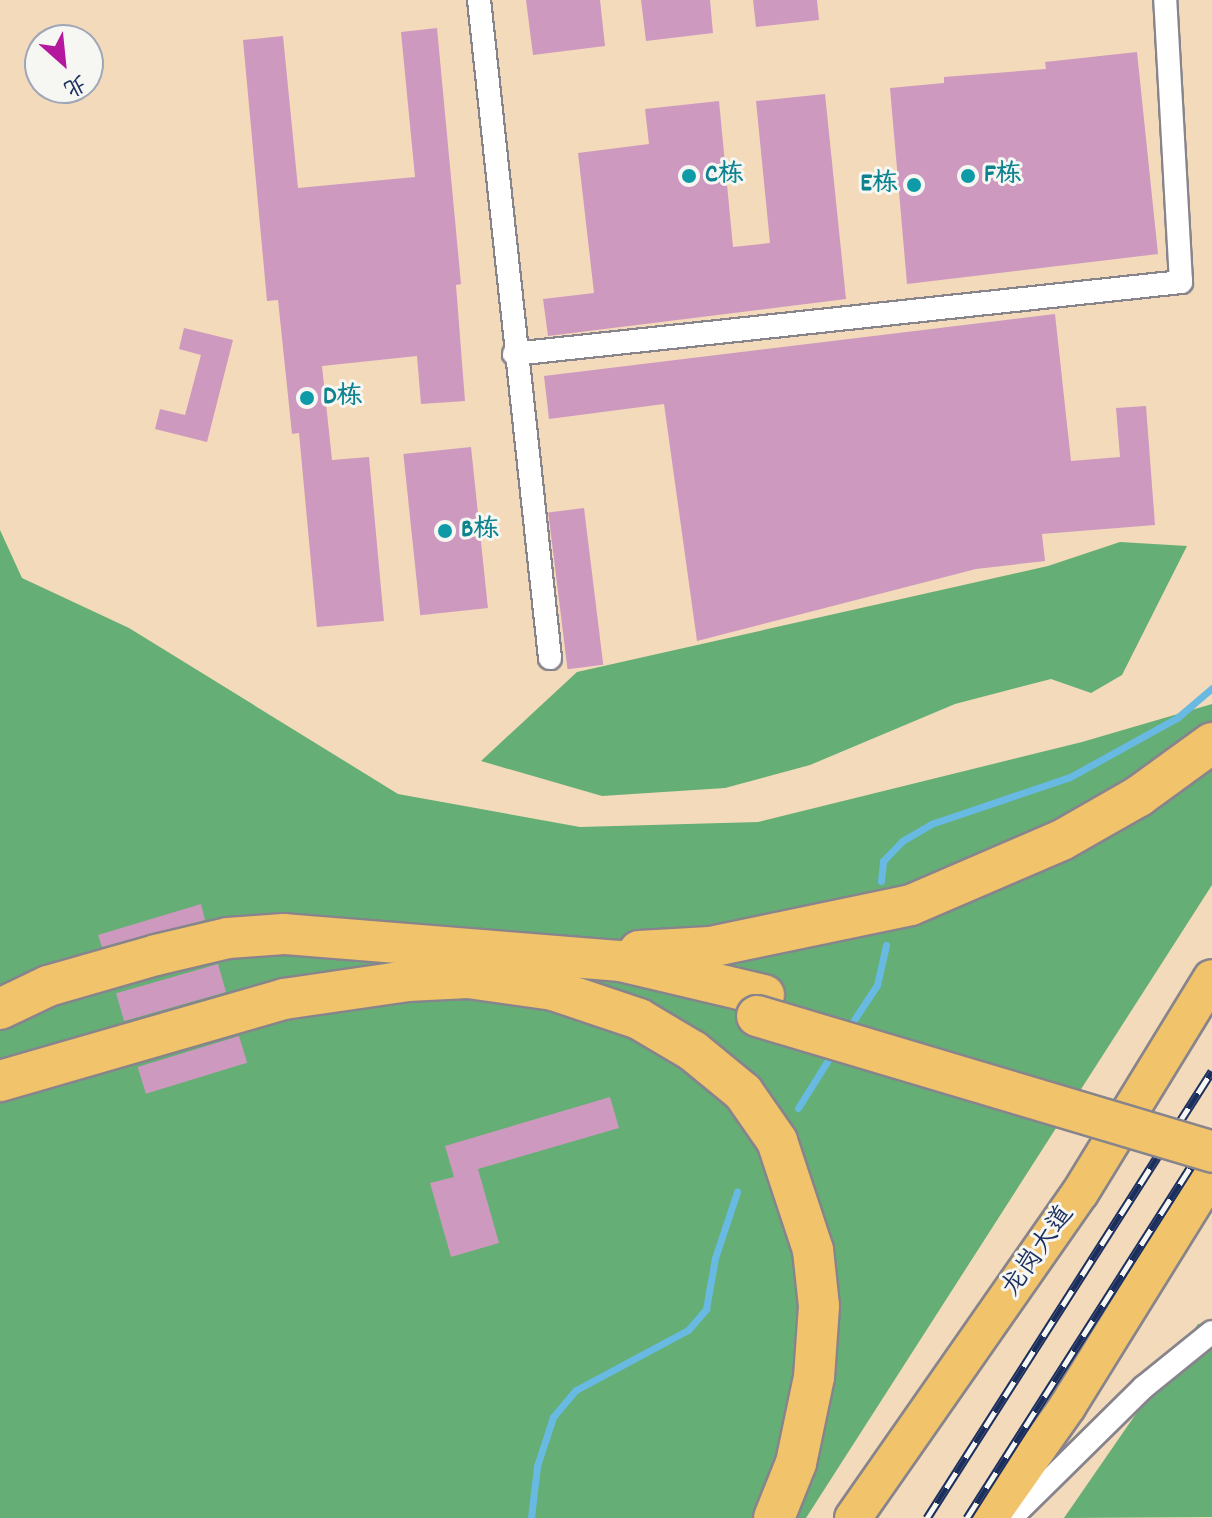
<!DOCTYPE html>
<meta charset="utf-8">
<style>
body{margin:0}
#map{position:relative;width:1212px;height:1518px;overflow:hidden;background:#f3dabb;font-family:Dekko,"LXGW WenKai TC",sans-serif}
div>[style]{position:absolute}
[style*='--x']{left:calc(var(--x)*1px);top:calc(var(--y)*1px);width:calc(var(--w)*1px);rotate:calc(var(--a)*1deg)}
.forest>*{inset:0;background:#65ae75}
.stream>*{height:7px;margin:-3.5px;padding:0 3.5px;transform-origin:3.5px;border-radius:3.5px;background:#68bae3}
.building>*{inset:0;background:#ce99be;transform-origin:0 0}
.roads{filter:drop-shadow(2px 0 #87848c) drop-shadow(-2px 0 #87848c) drop-shadow(0 2px #87848c) drop-shadow(0 -2px #87848c)}
.minor>*{height:22px;margin:-11px;padding:0 11px;transform-origin:11px;border-radius:11px;background:#fff}
.trunk>*{height:36px;margin:-18px;padding:0 18px;transform-origin:18px;border-radius:18px;background:#f1c36a}
.motorway>*{height:40px;margin:-20px;padding:0 20px;transform-origin:20px;border-radius:20px;background:#f1c36a}
.rail>*{height:9px;margin-top:-4.5px;transform-origin:0;background:repeating-linear-gradient(90deg,#f6f6f2 0 18px,#1b2f5e 0 36px);box-sizing:border-box;border-block:2px solid #1b2f5e}
.bridges{filter:drop-shadow(2px 0 #87848c) drop-shadow(-2px 0 #87848c) drop-shadow(0 2px #87848c) drop-shadow(0 -2px #87848c)}
.motorway-bridge>*{height:40px;margin:-20px;padding:0 20px;transform-origin:20px;border-radius:20px;background:#f1c36a}
.dots>*{width:22px;height:22px;translate:-50% -50%;box-sizing:border-box;border:4px solid #f6f6f2;border-radius:50%}
span{translate:-50% -50%;white-space:nowrap;text-align:center;line-height:1.15;-webkit-text-stroke:6px #f6f6f2;paint-order:stroke}
.culture-label{font-size:26px;color:#0d838f;font-weight:700}
.left{translate:0 -50%;text-align:left}
.right{translate:-100% -50%;text-align:right}
.street-label{font-size:26px;color:#1b2f5e}
.north{position:absolute;left:24px;top:24px;width:80px;height:80px;box-sizing:border-box;background:#f6f6f2;border:2px solid #9ea6b7;border-radius:50%;rotate:153deg;font-size:22px;font-weight:700;line-height:32px;text-align:center;color:#1b2f5e}
.north::after{content:'';display:block;margin:auto;width:28px;height:36px;background:#b5179e;clip-path:polygon(50% 0,100% 100%,50% 72%,0 100%)}
</style>
<div id="map">
<div class="forest">
<i style="clip-path:polygon(0 530px,22px 578px,129px 628px,398px 794px,580px 827px,758px 822px,1082px 742px,1212px 704px,1212px 885px,806px 1518px,0 1518px)"></i>
<i style="clip-path:polygon(1120px 542px,1187px 546px,1122px 675px,1091px 693px,1051px 679px,955px 704px,810px 765px,725px 788px,602px 796px,481px 761px,577px 672px,1048px 566px)"></i>
<i style="clip-path:polygon(1212px 1322px,1212px 1517px,1064px 1518px,1198px 1324px)"></i>
</div>
<div class="stream">
<i style="--x:881;--y:881;--w:20;--a:-84"></i>
<i style="--x:883;--y:861;--w:28;--a:-46"></i>
<i style="--x:902;--y:841;--w:34;--a:-30"></i>
<i style="--x:931;--y:824;--w:147;--a:-18.7"></i>
<i style="--x:1070;--y:777;--w:122;--a:-28.9"></i>
<i style="--x:1177;--y:718;--w:46;--a:-40.6"></i>
<i style="--x:848;--y:1029;--w:53;--a:-56.6"></i>
<i style="--x:877;--y:985;--w:41;--a:-77.3"></i>
<i style="--x:798;--y:1108;--w:66;--a:-58"></i>
<i style="--x:531;--y:1518;--w:52;--a:-83.4"></i>
<i style="--x:537;--y:1466;--w:52;--a:-71.9"></i>
<i style="--x:553;--y:1417;--w:35;--a:-50"></i>
<i style="--x:576;--y:1390;--w:127;--a:-28.2"></i>
<i style="--x:688;--y:1330;--w:28;--a:-49"></i>
<i style="--x:706;--y:1309;--w:52;--a:-80"></i>
<i style="--x:715;--y:1258;--w:70;--a:-71.6"></i>
</div>
<div class="building">
<i style="clip-path:polygon(526px 0,600px 0,605px 46px,533px 55px)"></i>
<i style="clip-path:polygon(641px 0,710px 0,713px 33px,646px 41px)"></i>
<i style="clip-path:polygon(753px 0,817px 0,819px 20px,756px 27px)"></i>
<i style="clip-path:polygon(437px 28px,461px 284px,456px 285px,465px 401px,421px 404px,417px 356px,322px 366px,332px 460px,369px 457px,384px 621px,317px 627px,299px 433px,292px 434px,278px 300px,267px 301px,243px 40px,283px 36px,298px 188px,415px 177px,401px 32px)"></i>
<i style="clip-path:polygon(1137px 52px,1158px 254px,907px 284px,890px 88px,944px 83px,944px 77px,1046px 69px,1045px 62px)"></i>
<i style="clip-path:polygon(825px 94px,846px 299px,548px 336px,543px 299px,594px 293px,578px 153px,649px 144px,645px 109px,719px 101px,733px 247px,770px 243px,756px 101px)"></i>
<i style="clip-path:polygon(1055px 314px,1071px 461px,1120px 457px,1116px 408px,1146px 406px,1155px 525px,1042px 534px,1045px 561px,976px 569px,697px 641px,664px 404px,549px 419px,544px 376px)"></i>
<i style="clip-path:polygon(184px 328px,233px 340px,207px 442px,155px 429px,160px 409px,185px 415px,201px 355px,179px 349px)"></i>
<i style="left:471px;top:447px;width:162px;height:68px;rotate:84deg"></i>
<i style="left:584px;top:508px;width:158px;height:36px;rotate:83deg"></i>
<i style="clip-path:polygon(201px 904px,205px 920px,102px 947px,98px 935px)"></i>
<i style="left:218px;top:964px;width:29px;height:106px;rotate:74deg"></i>
<i style="left:239px;top:1036px;width:28px;height:106px;rotate:73deg"></i>
<i style="clip-path:polygon(610px 1097px,619px 1128px,478px 1169px,499px 1243px,451px 1257px,430px 1183px,454px 1177px,445px 1146px)"></i>
</div>
<div class="roads">
<div class="minor">
<i style="--x:479;--y:0;--w:662;--a:83.84"></i>
<i style="--x:514;--y:354;--w:671;--a:-6.16"></i>
<i style="--x:1181;--y:282;--w:282;--a:-93.2"></i>
<i style="--x:1011;--y:1518;--w:187;--a:-44.6"></i>
<i style="--x:1144;--y:1387;--w:87;--a:-39"></i>
</div>
<div class="trunk">
<i style="--x:853;--y:1518;--w:396;--a:-55.1"></i>
<i style="--x:1080;--y:1193;--w:252;--a:-58.5"></i>
<i style="--x:989;--y:1518;--w:136;--a:-54.9"></i>
<i style="--x:1067;--y:1407;--w:275;--a:-58.2"></i>
</div>
<div class="motorway">
<i style="--x:639;--y:951;--w:71;--a:-3.2"></i>
<i style="--x:710;--y:947;--w:205;--a:-11.8"></i>
<i style="--x:911;--y:905;--w:164;--a:-23.3"></i>
<i style="--x:1062;--y:840;--w:89;--a:-29.7"></i>
<i style="--x:1139;--y:796;--w:90;--a:-36"></i>
<i style="--x:0;--y:1009;--w:53;--a:-25.6"></i>
<i style="--x:48;--y:986;--w:112;--a:-16"></i>
<i style="--x:156;--y:955;--w:74;--a:-13.3"></i>
<i style="--x:228;--y:938;--w:56;--a:-4.1"></i>
<i style="--x:284;--y:934;--w:337;--a:4.6"></i>
<i style="--x:620;--y:961;--w:148;--a:13.3"></i>
<i style="--x:0;--y:1081;--w:296;--a:-16.1"></i>
<i style="--x:284;--y:999;--w:124;--a:-8.3"></i>
<i style="--x:407;--y:981;--w:61;--a:-2.8"></i>
<i style="--x:468;--y:978;--w:86;--a:8"></i>
<i style="--x:553;--y:990;--w:91;--a:18.6"></i>
<i style="--x:639;--y:1019;--w:63;--a:30.7"></i>
<i style="--x:693;--y:1051;--w:65;--a:39.4"></i>
<i style="--x:743;--y:1092;--w:60;--a:55.2"></i>
<i style="--x:777;--y:1141;--w:115;--a:71.7"></i>
<i style="--x:813;--y:1250;--w:56;--a:83.9"></i>
<i style="--x:819;--y:1306;--w:71;--a:94"></i>
<i style="--x:814;--y:1377;--w:88;--a:101.8"></i>
<i style="--x:796;--y:1463;--w:59;--a:111.8"></i>
</div>
</div>
<div class="rail">
<i style="--x:927;--y:1518;--w:530;--a:-57.48"></i>
<i style="--x:967;--y:1518;--w:456;--a:-57.5"></i>
</div>
<div class="bridges">
<div class="motorway-bridge">
<i style="--x:757;--y:1016;--w:475;--a:16.6"></i>
</div>
</div>
<div class="dots">
<i style="left:689px;top:176px;background:#0f9aa8"></i>
<i style="left:968px;top:176px;background:#0f9aa8"></i>
<i style="left:914px;top:185px;background:#0f9aa8"></i>
<i style="left:307px;top:398px;background:#0f9aa8"></i>
<i style="left:445px;top:531px;background:#0f9aa8"></i>
</div>
<div class="culture-label">
<span class="left" style="left:705px;top:176px">C栋</span>
<span class="left" style="left:984px;top:176px">F栋</span>
<span class="right" style="left:898px;top:185px">E栋</span>
<span class="left" style="left:323px;top:398px">D栋</span>
<span class="left" style="left:461px;top:531px">B栋</span>
</div>
<div class="street-label">
<span style="left:1039px;top:1252px;rotate:-55deg">龙岗大道</span>
</div>
<div class="north">北</div>
</div>
